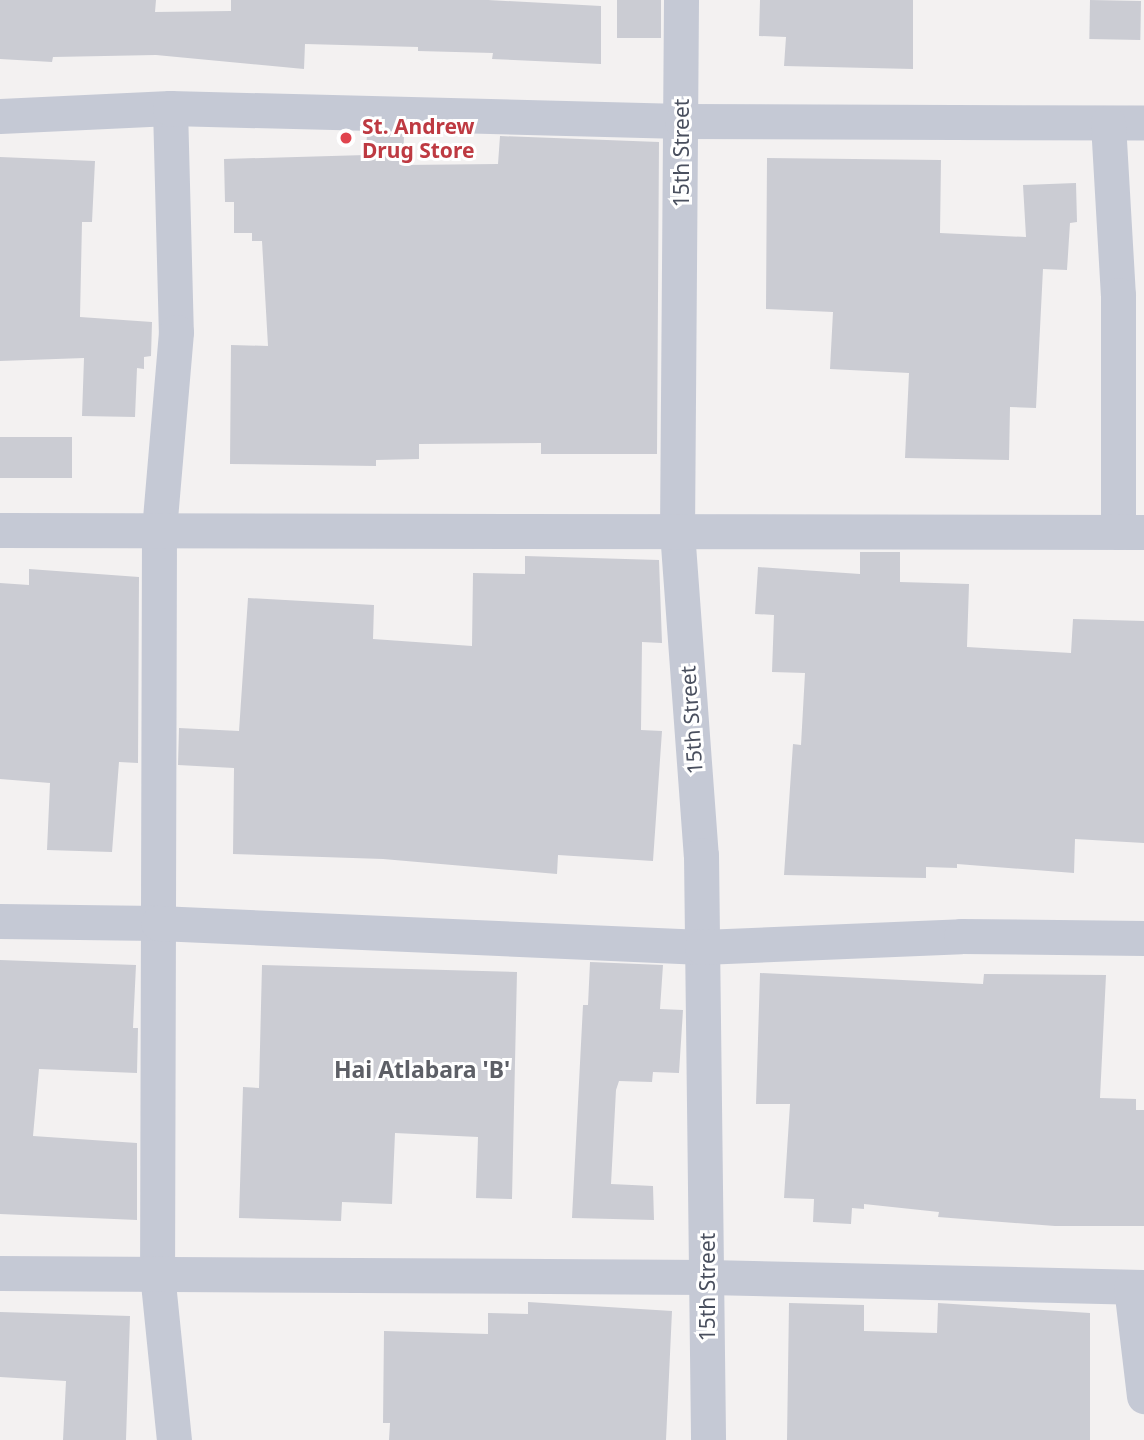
<!DOCTYPE html>
<style>
body{margin:0}
#map{position:relative;width:1144px;height:1440px;overflow:hidden;background:#f3f1f1;font-family:"Noto Sans",sans-serif}
div>[style]{position:absolute}
[style*='--x']{left:calc(var(--x)*1px);top:calc(var(--y)*1px);width:calc(var(--w)*1px);rotate:calc(var(--a)*1deg)}
.building>*{inset:0;background:#cbccd3;transform-origin:0 0}
.minor>*{height:35px;margin:-17.5px;padding:0 17.5px;transform-origin:17.5px;border-radius:17.5px;background:#c5c9d5}
.dots>*{width:19px;height:19px;translate:-50% -50%;box-sizing:border-box;border:4px solid #fff;border-radius:50%}
span{translate:-50% -50%;white-space:nowrap;text-align:center;line-height:1.15;-webkit-text-stroke:6px #fff;paint-order:stroke}
.health-label{font-size:21px;color:#be3a42;font-weight:700}
.left{translate:0 -50%;text-align:left}
.street-label{font-size:21px;color:#494f5e}
.neighbourhood-label{font-size:23px;color:#5d5f66;font-weight:700}
</style>
<div id="map">
<div class="building">
<i style="clip-path:polygon(0 0,156px 0,155px 12px,231px 11px,231px 0,488px 0,601px 6px,601px 64px,492px 59px,493px 53px,418px 51px,418px 47px,305px 44px,304px 69px,156px 55px,53px 57px,52px 62px,0 59px)"></i>
<i style="left:617px;top:0;width:44px;height:38px"></i>
<i style="clip-path:polygon(760px 0,913px 0,913px 69px,784px 66px,786px 37px,759px 36px)"></i>
<i style="left:1090px;top:0;width:51px;height:39px;rotate:1deg"></i>
<i style="clip-path:polygon(367px 133px,404px 134px,403px 165px,498px 164px,500px 136px,659px 142px,657px 454px,541px 454px,541px 443px,419px 444px,419px 459px,376px 460px,376px 466px,230px 464px,231px 345px,268px 346px,262px 241px,252px 241px,252px 233px,234px 233px,234px 202px,225px 202px,224px 159px,366px 155px)"></i>
<i style="clip-path:polygon(0 157px,95px 161px,92px 222px,82px 222px,80px 317px,152px 322px,151px 356px,144px 357px,144px 369px,137px 368px,135px 417px,82px 416px,84px 358px,0 361px)"></i>
<i style="clip-path:polygon(767px 158px,941px 160px,940px 233px,1026px 237px,1023px 185px,1076px 183px,1077px 222px,1070px 223px,1067px 270px,1043px 269px,1036px 408px,1010px 407px,1009px 460px,905px 458px,909px 373px,830px 369px,833px 312px,766px 309px)"></i>
<i style="left:0;top:437px;width:72px;height:41px"></i>
<i style="clip-path:polygon(860px 552px,900px 552px,900px 582px,969px 584px,967px 647px,1071px 653px,1073px 619px,1144px 621px,1144px 843px,1075px 839px,1074px 873px,957px 864px,957px 868px,926px 867px,926px 878px,784px 875px,793px 744px,801px 745px,805px 673px,772px 672px,774px 615px,755px 614px,758px 567px,860px 574px)"></i>
<i style="clip-path:polygon(525px 556px,659px 560px,662px 643px,642px 642px,641px 730px,662px 731px,653px 861px,558px 855px,557px 874px,383px 859px,233px 854px,234px 768px,178px 765px,179px 728px,239px 731px,248px 598px,374px 605px,373px 639px,472px 646px,473px 573px,525px 574px)"></i>
<i style="clip-path:polygon(29px 569px,139px 577px,138px 763px,119px 762px,112px 852px,47px 850px,50px 783px,0 779px,0 583px,29px 585px)"></i>
<i style="clip-path:polygon(0 960px,136px 965px,133px 1028px,138px 1028px,137px 1073px,39px 1069px,33px 1136px,137px 1143px,137px 1220px,0 1214px)"></i>
<i style="clip-path:polygon(590px 962px,663px 965px,660px 1009px,683px 1010px,679px 1073px,653px 1072px,652px 1082px,619px 1081px,616px 1090px,611px 1184px,653px 1186px,654px 1220px,572px 1218px,583px 1005px,588px 1005px)"></i>
<i style="clip-path:polygon(262px 965px,517px 972px,512px 1199px,476px 1198px,478px 1137px,395px 1133px,392px 1204px,342px 1202px,341px 1221px,239px 1218px,243px 1087px,259px 1088px)"></i>
<i style="clip-path:polygon(760px 973px,983px 984px,984px 974px,1106px 975px,1100px 1098px,1136px 1099px,1136px 1110px,1144px 1110px,1144px 1226px,1055px 1226px,938px 1217px,939px 1212px,864px 1204px,864px 1209px,852px 1208px,851px 1224px,813px 1222px,814px 1199px,784px 1198px,790px 1104px,756px 1104px)"></i>
<i style="clip-path:polygon(528px 1302px,672px 1311px,666px 1440px,389px 1440px,390px 1423px,383px 1423px,384px 1331px,488px 1334px,488px 1313px,528px 1314px)"></i>
<i style="clip-path:polygon(789px 1303px,864px 1305px,864px 1331px,937px 1333px,938px 1303px,1090px 1313px,1090px 1440px,787px 1440px)"></i>
<i style="clip-path:polygon(0 1312px,130px 1316px,126px 1440px,63px 1440px,66px 1381px,0 1377px)"></i>
</div>
<div class="minor">
<i style="--x:681;--y:0;--w:531;--a:90.43"></i>
<i style="--x:677;--y:531;--w:325;--a:85.8"></i>
<i style="--x:701;--y:855;--w:585;--a:89.31"></i>
<i style="--x:170;--y:108;--w:224;--a:88.5"></i>
<i style="--x:176;--y:332;--w:199;--a:94.9"></i>
<i style="--x:159;--y:530;--w:743;--a:90.15"></i>
<i style="--x:157;--y:1273;--w:168;--a:84.2"></i>
<i style="--x:0;--y:116;--w:170;--a:-2.7"></i>
<i style="--x:170;--y:108;--w:512;--a:1.45"></i>
<i style="--x:682;--y:121;--w:462;--a:0.2"></i>
<i style="--x:1108;--y:123;--w:172;--a:86.7"></i>
<i style="--x:1118;--y:295;--w:237;--a:90"></i>
<i style="--x:0;--y:530;--w:1144;--a:0.1"></i>
<i style="--x:0;--y:921;--w:158;--a:0.7"></i>
<i style="--x:158;--y:923;--w:545;--a:2.53"></i>
<i style="--x:702;--y:947;--w:259;--a:-2.4"></i>
<i style="--x:961;--y:936;--w:183;--a:0.6"></i>
<i style="--x:0;--y:1273;--w:708;--a:0.32"></i>
<i style="--x:708;--y:1277;--w:436;--a:1.3"></i>
<i style="--x:1131;--y:1287;--w:110;--a:83.2"></i>
</div>
<div class="dots">
<i style="left:346px;top:138px;background:#e0444e"></i>
</div>
<div class="health-label">
<span class="left" style="left:362px;top:138px">St. Andrew<br>Drug Store</span>
</div>
<div class="street-label">
<span style="left:681px;top:153px;rotate:-90deg">15th Street</span>
<span style="left:691px;top:720px;rotate:-94deg">15th Street</span>
<span style="left:707px;top:1287px;rotate:-90deg">15th Street</span>
</div>
<div class="neighbourhood-label">
<span style="left:422px;top:1069px">Hai Atlabara 'B'</span>
</div>
</div>
